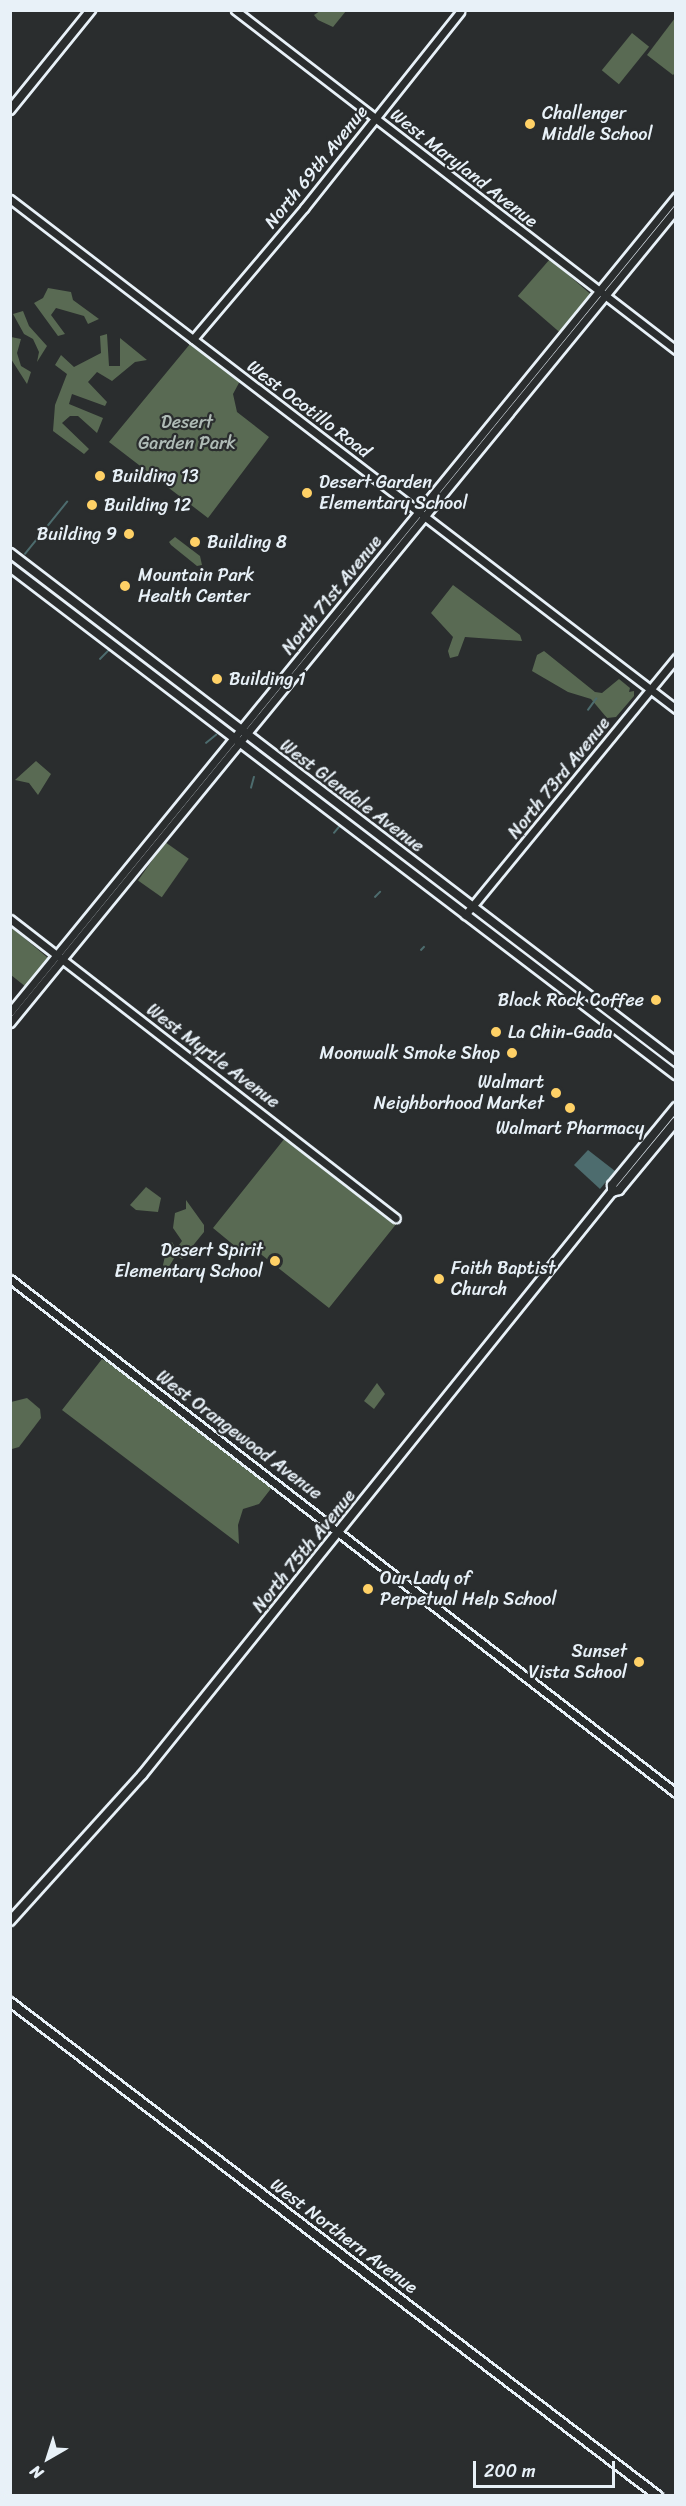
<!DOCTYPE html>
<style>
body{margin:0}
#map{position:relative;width:686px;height:2506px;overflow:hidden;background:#2a2d2e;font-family:Sriracha,sans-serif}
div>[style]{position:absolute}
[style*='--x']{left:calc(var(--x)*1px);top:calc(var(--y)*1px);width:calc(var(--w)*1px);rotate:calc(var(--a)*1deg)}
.green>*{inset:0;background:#596a53;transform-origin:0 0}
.water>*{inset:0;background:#4d6c6e}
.stream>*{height:1.5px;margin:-0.75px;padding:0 0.75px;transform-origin:0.75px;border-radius:0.75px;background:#4d6c6e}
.roads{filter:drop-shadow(2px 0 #e8f1f8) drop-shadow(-2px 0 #e8f1f8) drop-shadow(0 2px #e8f1f8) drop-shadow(0 -2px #e8f1f8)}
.tertiary>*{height:7px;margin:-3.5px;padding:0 3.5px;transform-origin:3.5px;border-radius:3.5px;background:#2a2d2e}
.secondary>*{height:8px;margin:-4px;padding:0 4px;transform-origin:4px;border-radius:4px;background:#2a2d2e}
.primary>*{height:8px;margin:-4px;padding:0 4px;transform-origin:4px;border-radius:4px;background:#2a2d2e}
.dots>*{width:16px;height:16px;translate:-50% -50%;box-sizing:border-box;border:3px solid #2a2d2e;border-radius:50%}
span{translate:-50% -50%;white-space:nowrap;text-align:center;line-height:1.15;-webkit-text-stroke:4.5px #2a2d2e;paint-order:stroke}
.poi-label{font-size:18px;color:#e8f1f8}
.left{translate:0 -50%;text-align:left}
.right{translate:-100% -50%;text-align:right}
.street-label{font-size:18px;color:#e8f1f8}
.park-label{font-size:18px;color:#afbbb6}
.frame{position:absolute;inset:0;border:12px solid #e8f1f8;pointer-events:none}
.north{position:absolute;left:18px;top:2428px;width:60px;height:60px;-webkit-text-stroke:4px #2a2d2e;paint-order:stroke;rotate:219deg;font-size:16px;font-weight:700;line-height:24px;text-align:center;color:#e8f1f8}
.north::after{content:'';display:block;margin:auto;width:21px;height:27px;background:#e8f1f8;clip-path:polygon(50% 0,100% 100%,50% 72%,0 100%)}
.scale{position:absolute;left:473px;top:2461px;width:142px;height:27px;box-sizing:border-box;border:3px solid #e8f1f8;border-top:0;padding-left:8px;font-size:18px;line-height:21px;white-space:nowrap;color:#e8f1f8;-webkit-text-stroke:4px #2a2d2e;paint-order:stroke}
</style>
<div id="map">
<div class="green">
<i style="clip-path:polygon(320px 11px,320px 10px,346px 11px,333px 27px,318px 20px,314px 15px)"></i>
<i style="clip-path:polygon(675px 18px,676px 72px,673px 75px,647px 55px)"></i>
<i style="left:632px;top:33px;width:22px;height:48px;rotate:39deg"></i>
<i style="left:550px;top:259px;width:55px;height:49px;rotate:41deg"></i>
<i style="clip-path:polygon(48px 288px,71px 292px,73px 300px,99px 319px,88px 324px,84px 316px,56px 308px,51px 315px,65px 334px,58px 336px,34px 303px,43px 298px)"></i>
<i style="clip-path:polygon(23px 311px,29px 326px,47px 346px,37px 362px,39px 352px,33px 339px,24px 334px,13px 314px)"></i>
<i style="clip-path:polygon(107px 334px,109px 366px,120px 366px,120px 338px,147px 360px,135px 362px,112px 381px,97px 372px,88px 382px,107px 402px,105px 406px,72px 394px,69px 404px,103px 418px,97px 433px,78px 416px,70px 416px,62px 423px,89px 449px,84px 454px,53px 431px,55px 405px,67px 374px,55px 365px,61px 355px,74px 367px,101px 353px,100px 336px)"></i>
<i style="clip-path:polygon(11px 337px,21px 339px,17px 353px,21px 366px,31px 372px,27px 384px,11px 359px)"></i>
<i style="clip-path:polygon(190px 344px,240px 381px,233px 394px,237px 412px,269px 437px,208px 518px,109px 442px)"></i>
<i style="clip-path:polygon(175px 537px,200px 556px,202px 565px,197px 566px,171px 545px,169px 542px)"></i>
<i style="clip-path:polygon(453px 585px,520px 635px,522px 641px,465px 637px,458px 656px,450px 658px,448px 651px,453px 637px,431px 613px)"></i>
<i style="clip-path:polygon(544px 651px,595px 692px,602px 693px,619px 679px,630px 688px,629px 692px,634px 691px,634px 696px,616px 717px,607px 718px,591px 699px,568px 692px,532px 671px,537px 655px)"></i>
<i style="clip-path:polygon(36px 761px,51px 774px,38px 795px,29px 783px,15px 780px)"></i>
<i style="left:165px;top:842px;width:29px;height:47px;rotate:35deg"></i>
<i style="clip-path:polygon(10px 926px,48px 958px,26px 987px,11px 975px)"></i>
<i style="clip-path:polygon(285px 1138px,397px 1223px,329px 1308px,253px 1248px,247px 1256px,213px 1228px)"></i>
<i style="clip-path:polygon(146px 1187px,161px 1198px,158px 1212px,136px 1210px,130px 1205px)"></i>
<i style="clip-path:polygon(186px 1200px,204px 1225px,204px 1232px,182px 1259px,176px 1255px,167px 1270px,163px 1265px,167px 1247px,172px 1242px,176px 1249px,182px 1241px,173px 1228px,175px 1213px,186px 1209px)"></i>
<i style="clip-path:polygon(102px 1359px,124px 1372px,273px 1486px,259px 1504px,243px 1509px,238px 1525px,239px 1544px,62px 1410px)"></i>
<i style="clip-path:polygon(377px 1383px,385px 1394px,374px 1409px,364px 1401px)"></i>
<i style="clip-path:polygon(27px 1398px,40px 1409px,41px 1418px,19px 1447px,12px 1449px,11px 1402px)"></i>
</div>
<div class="water">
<i style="clip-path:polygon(588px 1150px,615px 1171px,600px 1189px,574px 1165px)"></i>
</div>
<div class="stream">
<i style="--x:25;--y:554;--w:67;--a:-51.1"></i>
<i style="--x:100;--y:659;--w:13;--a:-45"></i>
<i style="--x:588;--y:710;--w:14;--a:-54"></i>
<i style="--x:206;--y:743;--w:13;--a:-39"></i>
<i style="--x:251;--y:788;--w:11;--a:-75"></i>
<i style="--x:334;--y:833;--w:8;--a:-50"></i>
<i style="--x:375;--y:897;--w:7;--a:-45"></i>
<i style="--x:421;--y:950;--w:4;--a:-45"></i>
</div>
<div class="roads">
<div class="tertiary">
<i style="--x:235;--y:10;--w:557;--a:37.63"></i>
<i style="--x:10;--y:199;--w:839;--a:37.44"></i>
<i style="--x:193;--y:339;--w:172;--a:-49.7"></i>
<i style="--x:304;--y:208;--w:251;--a:-51.5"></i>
<i style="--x:465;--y:915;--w:333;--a:-50.6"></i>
<i style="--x:10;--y:919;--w:488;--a:37.8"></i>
<i style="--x:10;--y:1012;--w:1053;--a:-50.75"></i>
<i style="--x:10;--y:1023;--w:1052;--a:-50.71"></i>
<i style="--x:10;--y:1279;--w:841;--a:37.66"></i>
</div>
<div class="secondary">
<i style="--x:10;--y:110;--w:129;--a:-51"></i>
<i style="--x:10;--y:553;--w:838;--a:37.39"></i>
<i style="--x:10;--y:567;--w:838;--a:37.34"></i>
<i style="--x:612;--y:1192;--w:7;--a:-16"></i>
<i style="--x:619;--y:1190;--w:89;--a:-50.4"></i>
<i style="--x:10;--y:1921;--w:197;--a:-47.9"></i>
<i style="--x:142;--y:1775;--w:749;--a:-51.13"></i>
<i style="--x:612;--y:1192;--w:7;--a:-90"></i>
<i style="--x:612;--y:1185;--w:101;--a:-50.6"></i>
</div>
<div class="primary">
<i style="--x:10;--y:2002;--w:815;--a:37.32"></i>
</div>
</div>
<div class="dots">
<i style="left:530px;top:124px;background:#ffd166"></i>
<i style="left:100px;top:476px;background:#ffd166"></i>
<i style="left:307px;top:493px;background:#ffd166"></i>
<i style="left:92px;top:505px;background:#ffd166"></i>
<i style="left:129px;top:534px;background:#ffd166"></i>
<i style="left:195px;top:542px;background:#ffd166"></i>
<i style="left:125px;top:586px;background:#ffd166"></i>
<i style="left:217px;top:679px;background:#ffd166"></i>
<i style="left:656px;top:1000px;background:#ffd166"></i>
<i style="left:496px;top:1032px;background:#ffd166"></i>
<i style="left:512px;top:1053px;background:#ffd166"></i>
<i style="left:556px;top:1093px;background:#ffd166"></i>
<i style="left:570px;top:1108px;background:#ffd166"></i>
<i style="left:275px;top:1261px;background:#ffd166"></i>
<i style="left:439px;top:1279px;background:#ffd166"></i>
<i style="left:368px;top:1589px;background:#ffd166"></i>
<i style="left:639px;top:1662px;background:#ffd166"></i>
</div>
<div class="poi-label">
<span class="left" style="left:542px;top:124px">Challenger<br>Middle School</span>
<span class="left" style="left:112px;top:476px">Building 13</span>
<span class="left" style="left:319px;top:493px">Desert Garden<br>Elementary School</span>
<span class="left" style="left:104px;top:505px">Building 12</span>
<span class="right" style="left:117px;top:534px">Building 9</span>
<span class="left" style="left:207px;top:542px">Building 8</span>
<span class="left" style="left:138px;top:586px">Mountain Park<br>Health Center</span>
<span class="left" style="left:229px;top:679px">Building 1</span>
<span class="right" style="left:644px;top:1000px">Black Rock Coffee</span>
<span class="left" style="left:508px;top:1032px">La Chin-Gada</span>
<span class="right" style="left:500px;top:1053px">Moonwalk Smoke Shop</span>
<span class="right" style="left:544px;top:1093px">Walmart<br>Neighborhood Market</span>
<span style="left:570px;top:1128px">Walmart Pharmacy</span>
<span class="right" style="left:263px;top:1261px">Desert Spirit<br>Elementary School</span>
<span class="left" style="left:451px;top:1279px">Faith Baptist<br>Church</span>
<span class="left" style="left:380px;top:1589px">Our Lady of<br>Perpetual Help School</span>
<span class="right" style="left:627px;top:1662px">Sunset<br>Vista School</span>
</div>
<div class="street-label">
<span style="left:316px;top:167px;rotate:-51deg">North 69th Avenue</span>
<span style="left:464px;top:168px;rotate:38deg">West Maryland Avenue</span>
<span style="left:309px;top:409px;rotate:37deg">West Ocotillo Road</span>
<span style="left:332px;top:595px;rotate:-51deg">North 71st Avenue</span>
<span style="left:559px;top:778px;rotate:-51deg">North 73rd Avenue</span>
<span style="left:352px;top:796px;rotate:37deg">West Glendale Avenue</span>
<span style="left:213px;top:1056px;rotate:37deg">West Myrtle Avenue</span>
<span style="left:239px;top:1435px;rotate:37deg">West Orangewood Avenue</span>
<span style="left:304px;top:1551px;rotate:-51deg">North 75th Avenue</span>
<span style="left:344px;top:2236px;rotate:37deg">West Northern Avenue</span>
</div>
<div class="park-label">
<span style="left:187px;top:433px">Desert<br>Garden Park</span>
</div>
<div class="frame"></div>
<div class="north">N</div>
<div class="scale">200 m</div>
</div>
